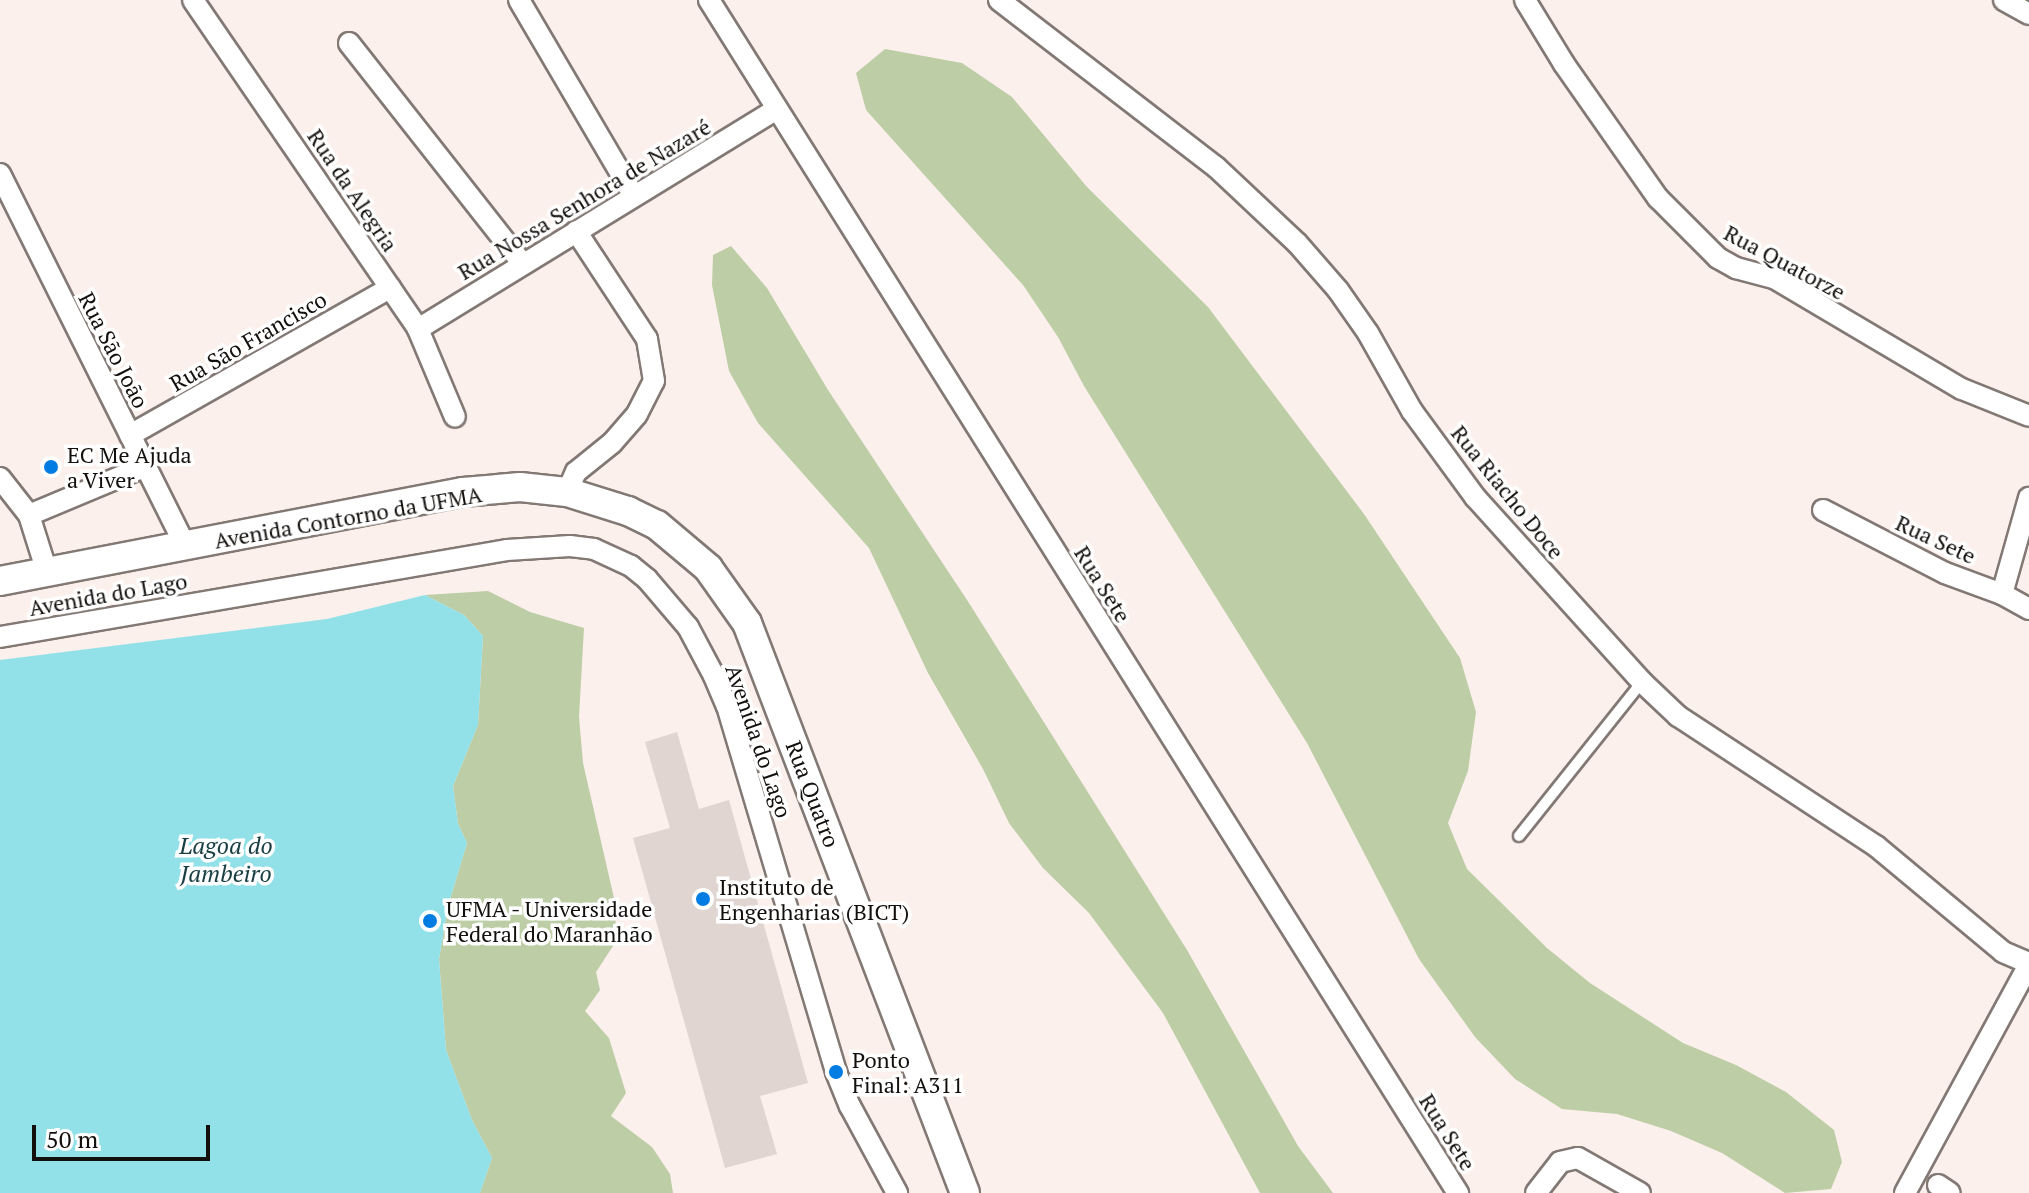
<!DOCTYPE html>
<meta charset="utf-8">
<style>
body{margin:0}
#map{position:relative;width:2029px;height:1193px;overflow:hidden;background:#fbf0eb;font-family:"PT Serif",serif}
div>[style]{position:absolute}
[style*='--x']{left:calc(var(--x)*1px);top:calc(var(--y)*1px);width:calc(var(--w)*1px);rotate:calc(var(--a)*1deg)}
.green>*{inset:0;background:#bdcda6}
.water>*{inset:0;background:#92e0e8}
.building>*{inset:0;background:#e0d5d0}
.roads{filter:drop-shadow(2px 0 #827874) drop-shadow(-2px 0 #827874) drop-shadow(0 2px #827874) drop-shadow(0 -2px #827874)}
.service>*{height:10px;margin:-5px;padding:0 5px;transform-origin:5px;border-radius:5px;background:#fff}
.minor>*{height:20px;margin:-10px;padding:0 10px;transform-origin:10px;border-radius:10px;background:#fff}
.secondary>*{height:28px;margin:-14px;padding:0 14px;transform-origin:14px;border-radius:14px;background:#fff}
.dots>*{width:22px;height:22px;translate:-50% -50%;box-sizing:border-box;border:4px solid #fff;border-radius:50%}
span{translate:-50% -50%;white-space:nowrap;text-align:center;line-height:1.15;-webkit-text-stroke:7px #fff;paint-order:stroke}
.street-label{font-size:22px;color:#120f0d}
.poi-label{font-size:22px;color:#120f0d}
.left{translate:0 -50%;text-align:left}
.water-label{font-size:24px;color:#193e42;font-style:italic}
.scale{position:absolute;left:32px;top:1125px;width:178px;height:36px;box-sizing:border-box;border:4px solid #120f0d;border-top:0;padding-left:10px;font-size:24px;line-height:28px;white-space:nowrap;color:#120f0d;-webkit-text-stroke:6px #fff;paint-order:stroke}
</style>
<div id="map">
<div class="green">
<i style="clip-path:polygon(885px 49px,962px 63px,1012px 97px,1087px 187px,1208px 307px,1364px 514px,1460px 658px,1476px 712px,1468px 771px,1448px 823px,1467px 869px,1547px 948px,1590px 983px,1683px 1043px,1736px 1065px,1786px 1092px,1834px 1130px,1842px 1162px,1831px 1189px,1785px 1193px,1722px 1153px,1671px 1131px,1617px 1114px,1562px 1109px,1515px 1079px,1475px 1037px,1419px 959px,1307px 743px,1084px 386px,1058px 337px,1023px 285px,866px 110px,856px 73px)"></i>
<i style="clip-path:polygon(731px 246px,767px 288px,828px 390px,969px 603px,1187px 950px,1298px 1146px,1333px 1193px,1260px 1193px,1163px 1013px,1089px 913px,1043px 868px,1009px 823px,983px 769px,928px 673px,869px 548px,758px 423px,729px 371px,712px 285px,713px 255px)"></i>
<i style="clip-path:polygon(488px 591px,530px 612px,584px 628px,579px 717px,583px 763px,614px 898px,617px 940px,596px 972px,600px 990px,585px 1011px,609px 1038px,626px 1093px,611px 1116px,652px 1147px,670px 1174px,673px 1193px,480px 1193px,492px 1158px,472px 1120px,446px 1050px,439px 959px,448px 906px,467px 843px,458px 824px,453px 786px,478px 725px,483px 636px,464px 615px,425px 595px)"></i>
</div>
<div class="water">
<i style="clip-path:polygon(425px 595px,464px 615px,483px 636px,478px 725px,453px 786px,458px 824px,467px 843px,448px 906px,439px 959px,446px 1050px,472px 1120px,492px 1158px,480px 1193px,0 1193px,0 660px,327px 619px)"></i>
</div>
<div class="building">
<i style="clip-path:polygon(677px 732px,699px 809px,729px 800px,808px 1083px,760px 1096px,777px 1154px,725px 1168px,633px 838px,670px 828px,645px 742px)"></i>
</div>
<div class="roads">
<div class="service">
<i style="--x:1519;--y:836;--w:197;--a:-51.4"></i>
</div>
<div class="minor">
<i style="--x:193;--y:0;--w:399;--a:55.6"></i>
<i style="--x:418;--y:329;--w:95;--a:67.2"></i>
<i style="--x:519;--y:0;--w:227;--a:59.6"></i>
<i style="--x:709;--y:0;--w:1409;--a:57.88"></i>
<i style="--x:999;--y:0;--w:274;--a:37.6"></i>
<i style="--x:1216;--y:167;--w:111;--a:43.2"></i>
<i style="--x:1297;--y:243;--w:62;--a:48.9"></i>
<i style="--x:1338;--y:290;--w:52;--a:55.1"></i>
<i style="--x:1368;--y:333;--w:90;--a:60.6"></i>
<i style="--x:1412;--y:411;--w:107;--a:53.8"></i>
<i style="--x:1475;--y:497;--w:249;--a:47.9"></i>
<i style="--x:1642;--y:682;--w:50;--a:43.4"></i>
<i style="--x:1678;--y:716;--w:237;--a:33.3"></i>
<i style="--x:1876;--y:846;--w:165;--a:39.8"></i>
<i style="--x:2003;--y:952;--w:28;--a:23"></i>
<i style="--x:1525;--y:0;--w:75;--a:58.6"></i>
<i style="--x:1564;--y:64;--w:164;--a:55"></i>
<i style="--x:1658;--y:198;--w:85;--a:45"></i>
<i style="--x:1718;--y:258;--w:21;--a:29"></i>
<i style="--x:1736;--y:268;--w:39;--a:15"></i>
<i style="--x:1774;--y:278;--w:218;--a:30.6"></i>
<i style="--x:1962;--y:389;--w:72;--a:21.9"></i>
<i style="--x:2004;--y:0;--w:29;--a:29"></i>
<i style="--x:349;--y:43;--w:281;--a:51.8"></i>
<i style="--x:0;--y:174;--w:417;--a:63.5"></i>
<i style="--x:418;--y:329;--w:420;--a:-31.5"></i>
<i style="--x:130;--y:435;--w:299;--a:-29.5"></i>
<i style="--x:0;--y:478;--w:47;--a:51.9"></i>
<i style="--x:29;--y:515;--w:60;--a:72.5"></i>
<i style="--x:567;--y:492;--w:22;--a:-66"></i>
<i style="--x:576;--y:472;--w:46;--a:-38.9"></i>
<i style="--x:612;--y:443;--w:38;--a:-49"></i>
<i style="--x:637;--y:414;--w:37;--a:-63"></i>
<i style="--x:654;--y:381;--w:43;--a:-99.5"></i>
<i style="--x:647;--y:339;--w:129;--a:-123.3"></i>
<i style="--x:1823;--y:510;--w:137;--a:27.3"></i>
<i style="--x:1945;--y:573;--w:61;--a:20.2"></i>
<i style="--x:2002;--y:594;--w:31;--a:29"></i>
<i style="--x:29;--y:515;--w:127;--a:-22.7"></i>
<i style="--x:2002;--y:594;--w:100;--a:-74.3"></i>
<i style="--x:0;--y:637;--w:514;--a:-9.74"></i>
<i style="--x:507;--y:550;--w:63;--a:-3.6"></i>
<i style="--x:570;--y:546;--w:24;--a:7"></i>
<i style="--x:594;--y:549;--w:41;--a:24.7"></i>
<i style="--x:631;--y:566;--w:21;--a:39"></i>
<i style="--x:647;--y:579;--w:63;--a:49.5"></i>
<i style="--x:688;--y:627;--w:55;--a:62"></i>
<i style="--x:714;--y:676;--w:33;--a:67"></i>
<i style="--x:727;--y:706;--w:382;--a:73.4"></i>
<i style="--x:836;--y:1072;--w:37;--a:68"></i>
<i style="--x:850;--y:1106;--w:99;--a:61.6"></i>
<i style="--x:1938;--y:1185;--w:14;--a:34"></i>
<i style="--x:1536;--y:1193;--w:39;--a:-52"></i>
<i style="--x:1560;--y:1162;--w:18;--a:-13"></i>
<i style="--x:1578;--y:1158;--w:71;--a:29.4"></i>
<i style="--x:1905;--y:1193;--w:260;--a:-61.5"></i>
</div>
<div class="secondary">
<i style="--x:0;--y:581;--w:471;--a:-10.9"></i>
<i style="--x:463;--y:492;--w:57;--a:-5"></i>
<i style="--x:520;--y:487;--w:47;--a:6.1"></i>
<i style="--x:567;--y:492;--w:64;--a:17.3"></i>
<i style="--x:628;--y:511;--w:32;--a:26"></i>
<i style="--x:657;--y:525;--w:67;--a:40.1"></i>
<i style="--x:708;--y:568;--w:67;--a:54.7"></i>
<i style="--x:747;--y:623;--w:610;--a:69.07"></i>
</div>
</div>
<div class="dots">
<i style="left:51px;top:467px;background:#007ce2"></i>
<i style="left:703px;top:899px;background:#007ce2"></i>
<i style="left:430px;top:921px;background:#007ce2"></i>
<i style="left:836px;top:1072px;background:#007ce2"></i>
</div>
<div class="street-label">
<span style="left:353px;top:190px;rotate:56deg">Rua da Alegria</span>
<span style="left:584px;top:199px;rotate:-31deg">Rua Nossa Senhora de Nazaré</span>
<span style="left:1785px;top:262px;rotate:28deg">Rua Quatorze</span>
<span style="left:248px;top:341px;rotate:-30deg">Rua São Francisco</span>
<span style="left:114px;top:350px;rotate:63deg">Rua São João</span>
<span style="left:1508px;top:492px;rotate:51deg">Rua Riacho Doce</span>
<span style="left:348px;top:517px;rotate:-10deg">Avenida Contorno da UFMA</span>
<span style="left:1936px;top:539px;rotate:25deg">Rua Sete</span>
<span style="left:1103px;top:584px;rotate:58deg">Rua Sete</span>
<span style="left:108px;top:594px;rotate:-10deg">Avenida do Lago</span>
<span style="left:759px;top:741px;rotate:71deg">Avenida do Lago</span>
<span style="left:813px;top:794px;rotate:69deg">Rua Quatro</span>
<span style="left:1448px;top:1132px;rotate:58deg">Rua Sete</span>
</div>
<div class="poi-label">
<span class="left" style="left:67px;top:467px">EC Me Ajuda<br>a Viver</span>
<span class="left" style="left:719px;top:899px">Instituto de<br>Engenharias (BICT)</span>
<span class="left" style="left:446px;top:921px">UFMA - Universidade<br>Federal do Maranhão</span>
<span class="left" style="left:852px;top:1072px">Ponto<br>Final: A311</span>
</div>
<div class="water-label">
<span style="left:226px;top:860px">Lagoa do<br>Jambeiro</span>
</div>
<div class="scale">50 m</div>
</div>
